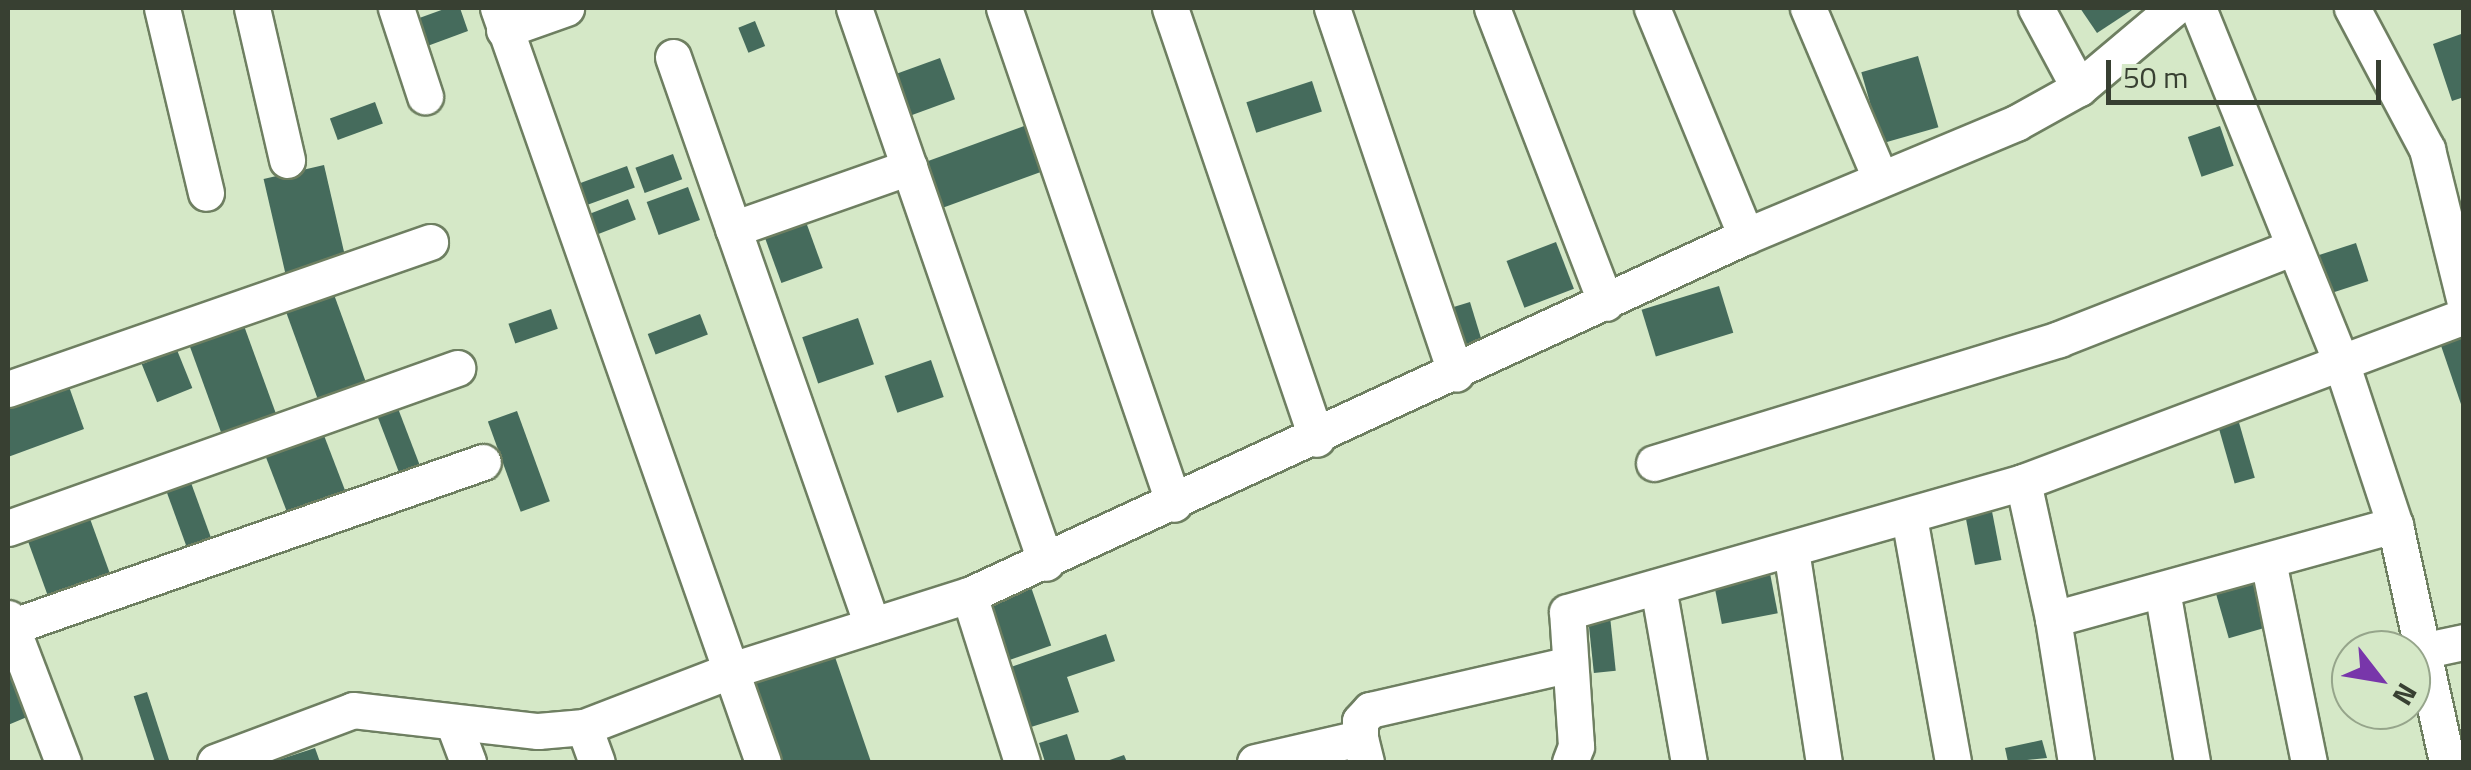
<!DOCTYPE html>
<style>
body{margin:0}
#map{position:relative;width:2471px;height:770px;overflow:hidden;background:#d5e8c7;font-family:"Titillium Web",sans-serif}
div>[style]{position:absolute}
[style*='--x']{left:calc(var(--x)*1px);top:calc(var(--y)*1px);width:calc(var(--w)*1px);rotate:calc(var(--a)*1deg)}
.building>*{inset:0;background:#456b5c;transform-origin:0 0}
.roads{filter:drop-shadow(2px 0 #6e7f61) drop-shadow(-2px 0 #6e7f61) drop-shadow(0 2px #6e7f61) drop-shadow(0 -2px #6e7f61)}
.minor>*{height:35px;margin:-17.5px;padding:0 17.5px;transform-origin:17.5px;border-radius:17.5px;background:#fff}
span{translate:-50% -50%;white-space:nowrap;text-align:center;line-height:1.15;-webkit-text-stroke:10px #d5e8c7;paint-order:stroke}
.frame{position:absolute;inset:0;border:10px solid #384032;pointer-events:none}
.north{position:absolute;left:2331px;top:630px;width:100px;height:100px;box-sizing:border-box;background:#d5e8c7;border:2px solid #96a58b;border-radius:50%;rotate:121deg;font-size:28px;font-weight:700;line-height:40px;text-align:center;color:#384032}
.north::after{content:'';display:block;margin:auto;width:35px;height:45px;background:#7836aa;clip-path:polygon(50% 0,100% 100%,50% 72%,0 100%)}
.scale{position:absolute;left:2106px;top:60px;width:275px;height:45px;box-sizing:border-box;border:5px solid #384032;border-top:0;padding-left:12px;font-size:30px;line-height:35px;white-space:nowrap;color:#384032;-webkit-text-stroke:8px #d5e8c7;paint-order:stroke}
</style>
<div id="map">
<div class="building">
<i style="clip-path:polygon(447px 8px,460px 8px,468px 31px,422px 48px,411px 21px)"></i>
<i style="clip-path:polygon(2080px 8px,2135px 8px,2097px 33px)"></i>
<i style="left:755px;top:21px;width:27px;height:18px;rotate:68deg"></i>
<i style="clip-path:polygon(2464px 33px,2464px 97px,2452px 101px,2433px 44px)"></i>
<i style="left:1918px;top:56px;width:74px;height:59px;rotate:74deg"></i>
<i style="left:940px;top:58px;width:44px;height:58px;rotate:70deg"></i>
<i style="left:1312px;top:81px;width:32px;height:69px;rotate:72deg"></i>
<i style="left:375px;top:102px;width:23px;height:48px;rotate:70deg"></i>
<i style="left:1035px;top:122px;width:49px;height:121px;rotate:70deg"></i>
<i style="left:2220px;top:126px;width:42px;height:34px;rotate:71deg"></i>
<i style="left:673px;top:154px;width:27px;height:40px;rotate:70deg"></i>
<i style="left:324px;top:165px;width:100px;height:62px;rotate:77deg"></i>
<i style="left:627px;top:166px;width:23px;height:51px;rotate:70deg"></i>
<i style="left:688px;top:187px;width:35px;height:44px;rotate:70deg"></i>
<i style="left:628px;top:199px;width:22px;height:45px;rotate:69deg"></i>
<i style="left:806px;top:222px;width:49px;height:44px;rotate:70deg"></i>
<i style="left:1556px;top:242px;width:50px;height:53px;rotate:69deg"></i>
<i style="left:2356px;top:243px;width:40px;height:42px;rotate:72deg"></i>
<i style="left:1719px;top:286px;width:49px;height:81px;rotate:73deg"></i>
<i style="left:332px;top:289px;width:100px;height:51px;rotate:70deg"></i>
<i style="left:1470px;top:302px;width:48px;height:29px;rotate:73deg"></i>
<i style="left:551px;top:309px;width:21px;height:45px;rotate:71deg"></i>
<i style="left:700px;top:314px;width:22px;height:56px;rotate:69deg"></i>
<i style="left:858px;top:318px;width:49px;height:59px;rotate:71deg"></i>
<i style="clip-path:polygon(2464px 321px,2464px 410px,2463px 410px,2436px 331px)"></i>
<i style="left:243px;top:323px;width:97px;height:58px;rotate:70deg"></i>
<i style="left:177px;top:350px;width:41px;height:38px;rotate:68deg"></i>
<i style="left:931px;top:360px;width:39px;height:49px;rotate:71deg"></i>
<i style="clip-path:polygon(67px 381px,84px 429px,8px 457px,8px 402px)"></i>
<i style="left:394px;top:398px;width:77px;height:22px;rotate:69deg"></i>
<i style="left:517px;top:411px;width:96px;height:31px;rotate:70deg"></i>
<i style="left:2238px;top:419px;width:61px;height:21px;rotate:74deg"></i>
<i style="left:320px;top:425px;width:84px;height:62px;rotate:69deg"></i>
<i style="left:186px;top:469px;width:83px;height:26px;rotate:70deg"></i>
<i style="left:1990px;top:501px;width:60px;height:27px;rotate:79deg"></i>
<i style="left:85px;top:505px;width:83px;height:66px;rotate:70deg"></i>
<i style="left:1769px;top:568px;width:46px;height:57px;rotate:79deg"></i>
<i style="left:2257px;top:577px;width:51px;height:44px;rotate:74deg"></i>
<i style="left:1031px;top:587px;width:62px;height:50px;rotate:71deg"></i>
<i style="left:1610px;top:616px;width:55px;height:22px;rotate:84deg"></i>
<i style="clip-path:polygon(1106px 634px,1115px 661px,1067px 677px,1079px 712px,1031px 727px,1011px 667px)"></i>
<i style="clip-path:polygon(834px 654px,871px 762px,775px 762px,749px 683px)"></i>
<i style="clip-path:polygon(8px 668px,27px 717px,8px 725px)"></i>
<i style="left:147px;top:692px;width:74px;height:14px;rotate:72deg"></i>
<i style="clip-path:polygon(1067px 734px,1076px 762px,1045px 762px,1039px 743px)"></i>
<i style="clip-path:polygon(2042px 740px,2047px 758px,2008px 762px,2005px 748px)"></i>
<i style="clip-path:polygon(315px 748px,320px 762px,272px 762px)"></i>
<i style="clip-path:polygon(1124px 755px,1127px 762px,1104px 762px)"></i>
</div>
<div class="roads">
<div class="minor">
<i style="--x:162;--y:8;--w:190;--a:76.6"></i>
<i style="--x:252;--y:8;--w:156;--a:77"></i>
<i style="--x:396;--y:8;--w:93;--a:71.8"></i>
<i style="--x:498;--y:8;--w:799;--a:70.64"></i>
<i style="--x:854;--y:8;--w:587;--a:70.92"></i>
<i style="--x:1004;--y:8;--w:524;--a:71.08"></i>
<i style="--x:1170;--y:8;--w:455;--a:71.2"></i>
<i style="--x:1332;--y:8;--w:386;--a:71.3"></i>
<i style="--x:1492;--y:8;--w:316;--a:68.9"></i>
<i style="--x:1652;--y:8;--w:247;--a:67.6"></i>
<i style="--x:1808;--y:8;--w:185;--a:67"></i>
<i style="--x:2036;--y:8;--w:91;--a:61.7"></i>
<i style="--x:2198;--y:8;--w:379;--a:68"></i>
<i style="--x:2340;--y:359;--w:175;--a:71.7"></i>
<i style="--x:2395;--y:525;--w:243;--a:77.6"></i>
<i style="--x:2352;--y:8;--w:160;--a:62"></i>
<i style="--x:2427;--y:149;--w:154;--a:76.1"></i>
<i style="--x:504;--y:30;--w:66;--a:-19.5"></i>
<i style="--x:673;--y:57;--w:602;--a:70.69"></i>
<i style="--x:733;--y:229;--w:187;--a:-19.4"></i>
<i style="--x:8;--y:389;--w:447;--a:-19.2"></i>
<i style="--x:1654;--y:463;--w:424;--a:-17"></i>
<i style="--x:2059;--y:339;--w:249;--a:-21.4"></i>
<i style="--x:2023;--y:482;--w:140;--a:77.6"></i>
<i style="--x:2053;--y:619;--w:355;--a:-15.4"></i>
<i style="--x:1909;--y:517;--w:249;--a:79.8"></i>
<i style="--x:8;--y:528;--w:477;--a:-19.6"></i>
<i style="--x:1791;--y:550;--w:215;--a:81.2"></i>
<i style="--x:2268;--y:561;--w:205;--a:78.5"></i>
<i style="--x:1658;--y:587;--w:178;--a:80"></i>
<i style="--x:2162;--y:590;--w:175;--a:80.1"></i>
<i style="--x:969;--y:595;--w:175;--a:72.4"></i>
<i style="--x:8;--y:618;--w:154;--a:69.1"></i>
<i style="--x:2053;--y:619;--w:145;--a:80.9"></i>
<i style="--x:8;--y:628;--w:503;--a:-19.26"></i>
<i style="--x:2426;--y:650;--w:39;--a:-12"></i>
<i style="--x:453;--y:722;--w:43;--a:69.4"></i>
<i style="--x:584;--y:727;--w:37;--a:70"></i>
<i style="--x:1360;--y:738;--w:17;--a:-90"></i>
<i style="--x:1360;--y:721;--w:15;--a:-48"></i>
<i style="--x:1370;--y:710;--w:202;--a:-12.9"></i>
<i style="--x:215;--y:762;--w:147;--a:-20.6"></i>
<i style="--x:353;--y:710;--w:186;--a:6.5"></i>
<i style="--x:538;--y:731;--w:46;--a:-5"></i>
<i style="--x:584;--y:727;--w:159;--a:-21.1"></i>
<i style="--x:732;--y:670;--w:249;--a:-17.6"></i>
<i style="--x:969;--y:595;--w:856;--a:-24.8"></i>
<i style="--x:1746;--y:236;--w:293;--a:-22.7"></i>
<i style="--x:2016;--y:123;--w:72;--a:-29.1"></i>
<i style="--x:2079;--y:88;--w:124;--a:-40.1"></i>
<i style="--x:1255;--y:762;--w:108;--a:-12.9"></i>
<i style="--x:1360;--y:738;--w:25;--a:76"></i>
<i style="--x:1570;--y:762;--w:17;--a:-69"></i>
<i style="--x:1576;--y:746;--w:134;--a:-93.8"></i>
<i style="--x:1567;--y:612;--w:474;--a:-15.9"></i>
<i style="--x:2023;--y:482;--w:471;--a:-20.6"></i>
</div>
</div>
<div class="frame"></div>
<div class="north">N</div>
<div class="scale">50 m</div>
</div>
